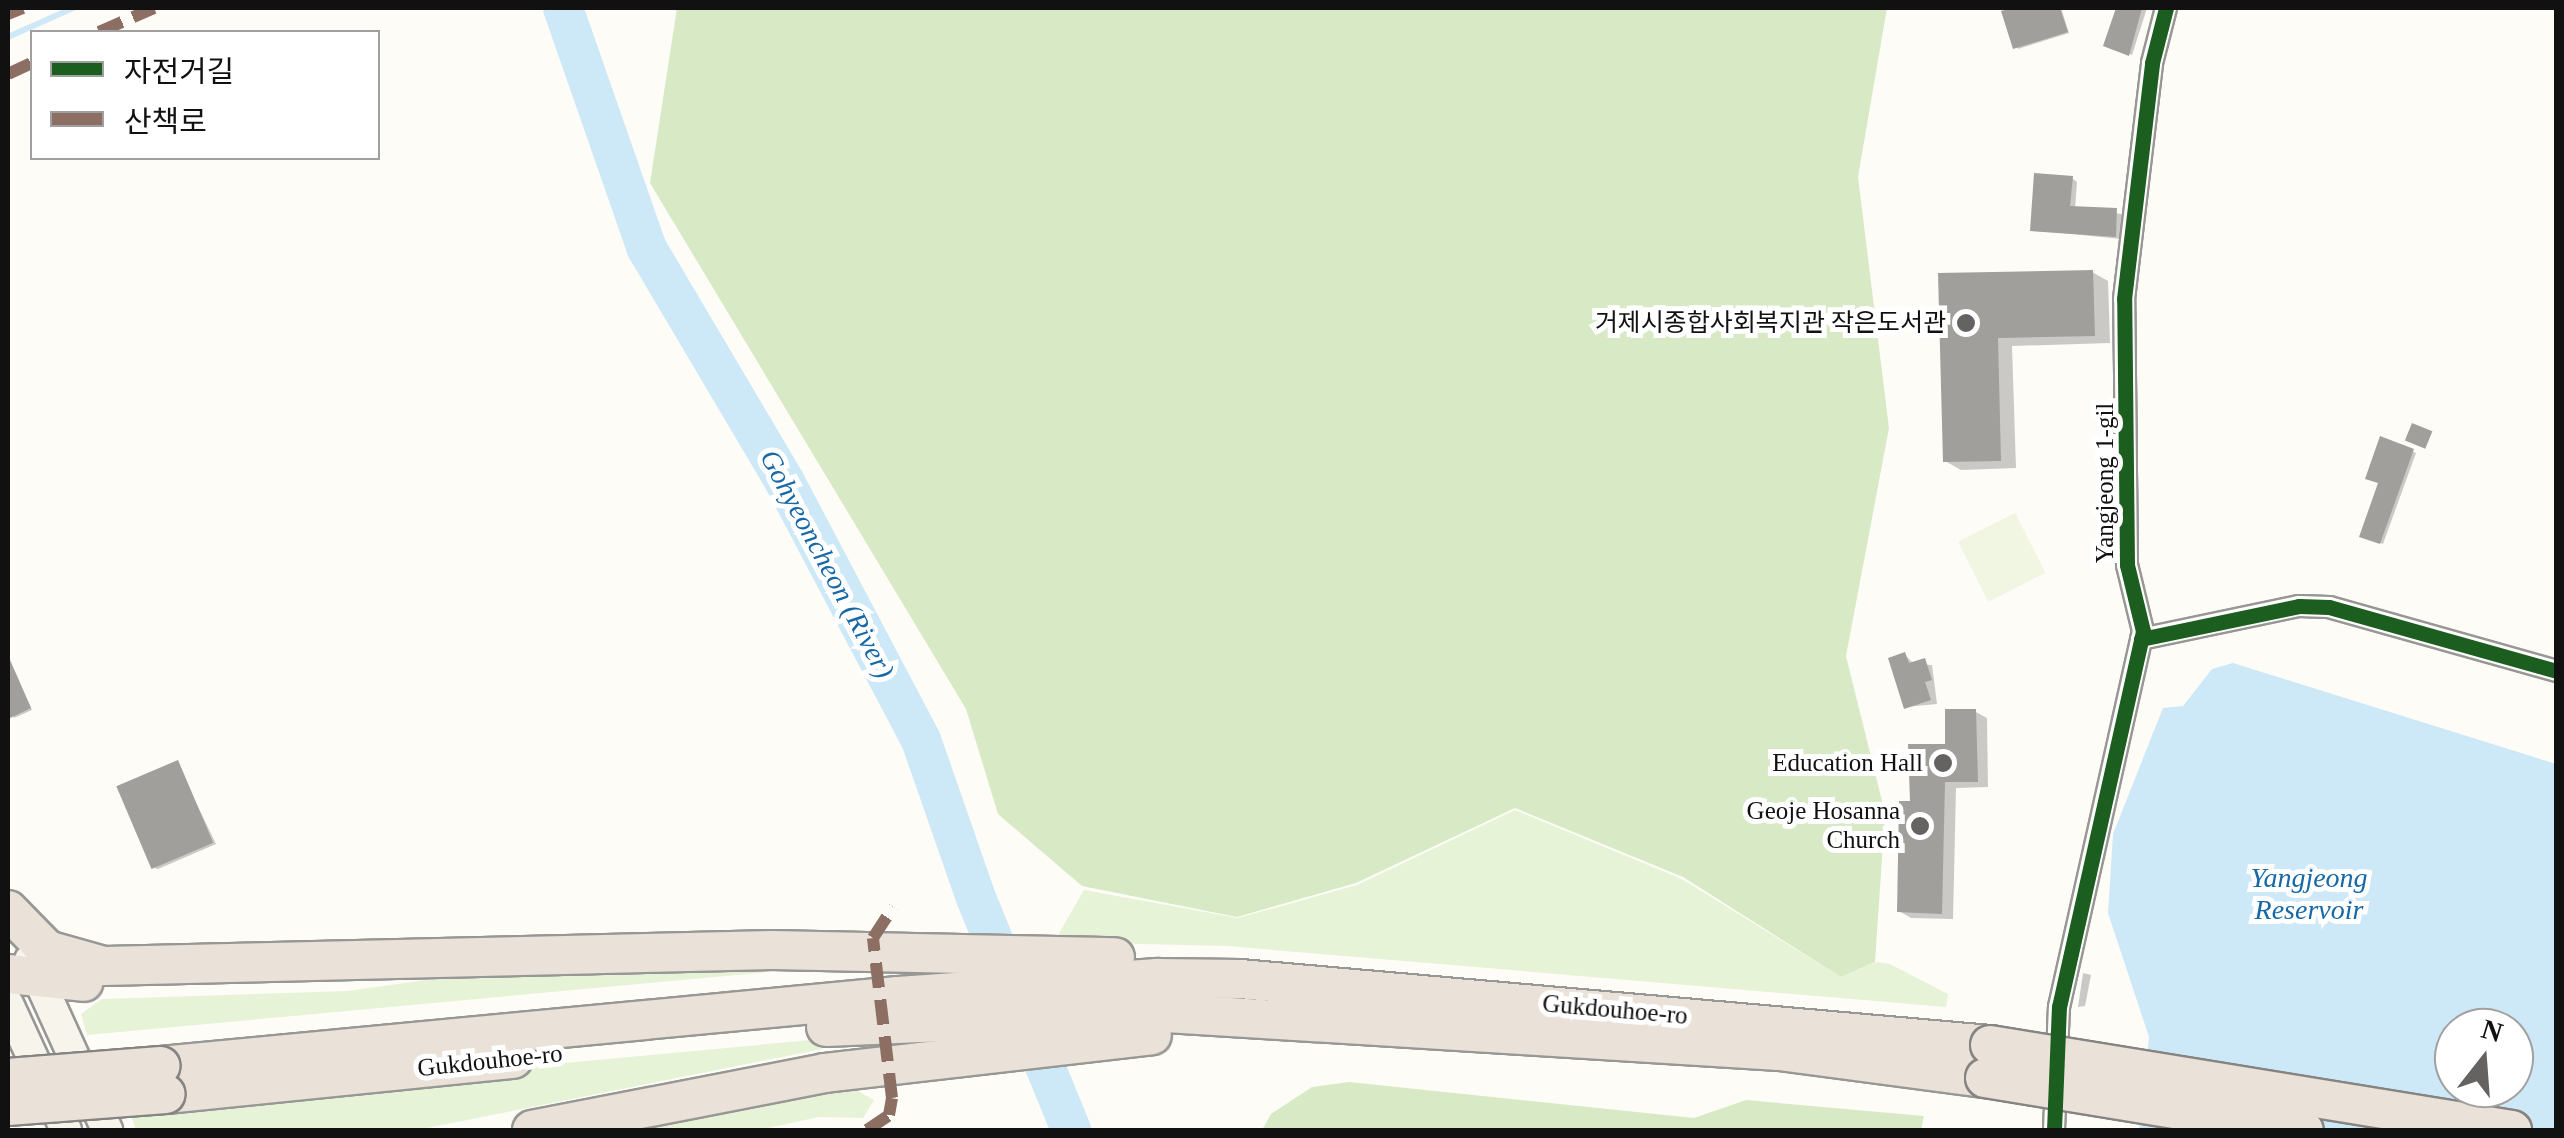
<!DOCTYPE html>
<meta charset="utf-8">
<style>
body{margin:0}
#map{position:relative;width:2564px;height:1138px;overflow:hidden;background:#fdfcf7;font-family:"Times New Roman","Noto Sans KR",serif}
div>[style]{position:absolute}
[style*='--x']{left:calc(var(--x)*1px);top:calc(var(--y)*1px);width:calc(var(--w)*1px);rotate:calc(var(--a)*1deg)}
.green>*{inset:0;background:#e7f3d7}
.forest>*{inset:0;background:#d8eac5}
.pitch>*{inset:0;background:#f0f6e1;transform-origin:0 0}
.water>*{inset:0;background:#cde8f7}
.shadow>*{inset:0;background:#0003}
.stream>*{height:6px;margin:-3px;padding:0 3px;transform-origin:3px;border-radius:3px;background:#cde8f7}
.river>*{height:40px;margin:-20px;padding:0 20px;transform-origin:20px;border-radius:20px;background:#cde8f7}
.building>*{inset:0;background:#a19f9c;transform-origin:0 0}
.roads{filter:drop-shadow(2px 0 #979795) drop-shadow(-2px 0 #979795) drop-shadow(0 2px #979795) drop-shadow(0 -2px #979795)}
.street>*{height:20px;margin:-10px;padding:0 10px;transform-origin:10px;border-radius:10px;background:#fffffe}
.secondary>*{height:30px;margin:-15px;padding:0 15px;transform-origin:15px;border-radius:15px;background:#f6f4eb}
.highway>*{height:38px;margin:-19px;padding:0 19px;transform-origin:19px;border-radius:19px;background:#eae1d8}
.bridges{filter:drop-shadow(2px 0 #858482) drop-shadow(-2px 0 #858482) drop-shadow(0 2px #858482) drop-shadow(0 -2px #858482)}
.highway-bridge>*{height:38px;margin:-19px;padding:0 19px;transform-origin:19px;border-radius:19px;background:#eae1d8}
.quiet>*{height:12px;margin-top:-6px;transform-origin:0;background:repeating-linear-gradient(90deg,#8d6e63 0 25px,transparent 0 37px)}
.cycleway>*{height:15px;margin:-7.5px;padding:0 7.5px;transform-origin:7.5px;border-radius:7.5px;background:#1b5e20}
.dots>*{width:28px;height:28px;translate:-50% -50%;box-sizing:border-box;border:5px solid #fff;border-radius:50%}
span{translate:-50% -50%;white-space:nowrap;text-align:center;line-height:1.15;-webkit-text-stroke:10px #fff;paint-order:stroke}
.poi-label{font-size:25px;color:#111}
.right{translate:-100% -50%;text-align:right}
.street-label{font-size:25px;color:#111}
.water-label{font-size:28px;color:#1768a6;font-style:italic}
.frame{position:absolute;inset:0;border:10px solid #111;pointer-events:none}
.legend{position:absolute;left:30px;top:30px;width:350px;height:130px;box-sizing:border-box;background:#fff;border:2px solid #a0a0a0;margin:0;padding:12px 18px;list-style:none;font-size:30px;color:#111}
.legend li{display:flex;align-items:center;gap:20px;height:50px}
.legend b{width:50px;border:2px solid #a0a0a0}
.north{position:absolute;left:2434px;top:1008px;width:100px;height:100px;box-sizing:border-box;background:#fff;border:2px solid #a0a0a0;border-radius:50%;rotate:17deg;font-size:28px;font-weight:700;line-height:40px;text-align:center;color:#111}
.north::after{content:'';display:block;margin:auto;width:35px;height:45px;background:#646362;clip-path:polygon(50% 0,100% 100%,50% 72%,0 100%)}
</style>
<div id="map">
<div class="green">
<i style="clip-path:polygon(1515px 810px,1682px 879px,1841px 977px,1876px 962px,1890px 964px,1948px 994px,1946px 1007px,1227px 946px,1054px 942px,1084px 890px,1238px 918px,1357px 885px)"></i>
<i style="clip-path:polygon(801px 969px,87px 1035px,81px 1014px,102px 999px,347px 991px,463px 975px)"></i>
<i style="clip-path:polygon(822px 1039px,822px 1049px,417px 1130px,136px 1130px,127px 1104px)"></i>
<i style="clip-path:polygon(844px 1083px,874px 1100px,863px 1118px,819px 1117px,758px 1130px,574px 1130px)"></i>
</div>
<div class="forest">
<i style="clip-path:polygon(677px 8px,1887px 8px,1858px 177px,1889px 428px,1846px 656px,1885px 813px,1875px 962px,1841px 977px,1683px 877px,1515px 808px,1356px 883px,1237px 917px,1082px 886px,998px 814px,966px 709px,650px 183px)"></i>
<i style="clip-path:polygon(1349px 1082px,1694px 1118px,1746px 1100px,1924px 1116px,1921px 1130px,1262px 1130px,1271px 1114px,1312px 1087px)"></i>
</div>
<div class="pitch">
<i style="left:2015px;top:513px;width:67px;height:64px;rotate:63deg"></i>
</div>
<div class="water">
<i style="clip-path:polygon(evenodd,2233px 663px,2556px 764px,2556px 1130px,2139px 1130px,2149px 1037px,2108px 913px,2113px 834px,2163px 708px,2183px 706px,2212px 669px,2233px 663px,2454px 1028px,2514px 1028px,2514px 1088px,2454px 1088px,2454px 1028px)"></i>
</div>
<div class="shadow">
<i style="clip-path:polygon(2022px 8px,2061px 8px,2069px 33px,2018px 49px,2004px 13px)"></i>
<i style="clip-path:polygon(2117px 8px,2147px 8px,2132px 55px,2106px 45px)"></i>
<i style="clip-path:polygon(2072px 178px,2077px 182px,2075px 209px,2122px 214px,2121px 239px,2032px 230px)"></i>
<i style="clip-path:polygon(2092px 272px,2108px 281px,2110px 343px,2012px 346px,2016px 468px,1961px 470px,1945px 461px,1941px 275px)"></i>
<i style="clip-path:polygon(2382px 440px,2416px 453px,2383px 544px,2362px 536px,2381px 483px)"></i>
<i style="clip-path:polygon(8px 655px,32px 710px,14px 718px,8px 709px)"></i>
<i style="clip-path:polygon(1905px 655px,1914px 664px,1932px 665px,1937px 704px,1906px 707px)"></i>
<i style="clip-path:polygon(1976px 712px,1987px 718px,1988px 787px,1956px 788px,1953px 919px,1911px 918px,1899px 911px,1912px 804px)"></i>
<i style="clip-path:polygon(177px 763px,216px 844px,158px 869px,155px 868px)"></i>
<i style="clip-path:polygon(2083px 973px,2091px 975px,2085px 1006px,2078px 1007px)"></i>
</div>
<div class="stream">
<i style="--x:8;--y:37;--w:71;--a:-24"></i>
</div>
<div class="river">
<i style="--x:563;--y:8;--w:253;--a:70.8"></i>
<i style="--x:646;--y:247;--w:275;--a:59.4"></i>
<i style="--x:786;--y:484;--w:289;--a:62.2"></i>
<i style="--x:921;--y:740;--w:167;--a:70.8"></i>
<i style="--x:976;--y:898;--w:251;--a:67.7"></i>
</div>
<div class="building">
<i style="clip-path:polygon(2013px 8px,2060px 8px,2068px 32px,2013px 49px,2001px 11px)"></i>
<i style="clip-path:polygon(2116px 8px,2142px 8px,2129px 56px,2103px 46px)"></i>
<i style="clip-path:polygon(2034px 173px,2073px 176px,2070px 206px,2117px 208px,2116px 237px,2030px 231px)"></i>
<i style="clip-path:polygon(2093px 270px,2095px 336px,1998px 338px,2001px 461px,1943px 462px,1938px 273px)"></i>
<i style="left:2412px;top:423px;width:22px;height:19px;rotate:22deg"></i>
<i style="clip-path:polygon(2380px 436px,2414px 449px,2380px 544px,2359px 537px,2378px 483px,2365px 479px)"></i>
<i style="clip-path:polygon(1905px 652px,1909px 663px,1925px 658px,1932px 680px,1925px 682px,1931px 700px,1904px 709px,1888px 658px)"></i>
<i style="clip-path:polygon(8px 656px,31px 708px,8px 719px)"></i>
<i style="clip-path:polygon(1945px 709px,1976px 709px,1978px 782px,1945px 782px,1942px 914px,1897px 912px,1899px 801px,1910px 801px,1908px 744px,1945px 744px)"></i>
<i style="left:178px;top:760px;width:90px;height:67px;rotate:67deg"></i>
</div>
<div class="roads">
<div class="street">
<i style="--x:2141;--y:639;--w:161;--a:-11.8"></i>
<i style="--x:2299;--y:606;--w:30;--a:2"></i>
<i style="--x:2329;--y:607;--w:236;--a:15.7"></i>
<i style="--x:2054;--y:1130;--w:123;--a:-87.7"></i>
<i style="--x:2059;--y:1007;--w:385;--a:-77.4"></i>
<i style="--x:2143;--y:631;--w:68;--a:-103.6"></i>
<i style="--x:2127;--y:565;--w:266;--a:-90.6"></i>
<i style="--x:2124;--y:299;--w:238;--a:-83.2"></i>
<i style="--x:2152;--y:63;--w:57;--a:-75.7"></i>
</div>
<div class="secondary">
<i style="--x:30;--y:960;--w:187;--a:65.6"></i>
<i style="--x:8;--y:1004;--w:139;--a:65.3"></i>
</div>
<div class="highway">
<i style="--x:8;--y:910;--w:56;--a:45.7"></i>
<i style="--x:47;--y:950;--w:59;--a:15.7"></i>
<i style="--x:104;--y:966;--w:668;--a:-1.37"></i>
<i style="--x:772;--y:950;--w:343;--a:1.2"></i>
<i style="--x:8;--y:974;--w:76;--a:6"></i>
<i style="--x:826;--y:1027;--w:340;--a:-2.4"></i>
<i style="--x:1166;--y:1013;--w:614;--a:3.55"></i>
<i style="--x:1779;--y:1051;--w:208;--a:7.5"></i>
<i style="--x:161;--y:1066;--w:740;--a:-5.43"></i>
<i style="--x:898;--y:996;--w:260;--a:-4"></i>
<i style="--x:1157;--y:978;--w:83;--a:0.7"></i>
<i style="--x:1240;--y:979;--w:753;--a:5.03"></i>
<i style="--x:166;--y:1094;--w:349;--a:-5.8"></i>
<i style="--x:532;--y:1130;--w:298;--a:-11"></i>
<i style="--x:825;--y:1073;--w:329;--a:-6.6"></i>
</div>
</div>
<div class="bridges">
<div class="highway-bridge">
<i style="--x:1990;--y:1045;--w:529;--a:9.25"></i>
<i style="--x:8;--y:1078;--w:153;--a:-4.5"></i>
<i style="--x:1985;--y:1078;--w:323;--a:9.3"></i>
<i style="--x:8;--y:1106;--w:158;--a:-4.3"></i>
</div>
</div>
<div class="quiet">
<i style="--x:8;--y:14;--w:16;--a:-22"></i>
<i style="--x:99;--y:32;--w:60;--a:-23.6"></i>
<i style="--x:8;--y:74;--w:26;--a:-25"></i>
<i style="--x:867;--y:1130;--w:27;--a:-34"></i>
<i style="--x:889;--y:1115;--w:17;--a:-80"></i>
<i style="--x:892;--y:1098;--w:161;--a:-96.8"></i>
<i style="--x:873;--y:938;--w:37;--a:-57"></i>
</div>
<div class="cycleway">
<i style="--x:2141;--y:639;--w:161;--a:-11.8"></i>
<i style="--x:2299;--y:606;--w:30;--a:2"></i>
<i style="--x:2329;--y:607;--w:236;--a:15.7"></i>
<i style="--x:2054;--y:1130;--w:123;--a:-87.7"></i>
<i style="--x:2059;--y:1007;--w:385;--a:-77.4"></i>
<i style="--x:2143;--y:631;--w:68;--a:-103.6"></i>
<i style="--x:2127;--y:565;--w:266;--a:-90.6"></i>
<i style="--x:2124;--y:299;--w:238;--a:-83.2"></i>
<i style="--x:2152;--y:63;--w:57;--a:-75.7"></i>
</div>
<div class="dots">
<i style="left:1966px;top:323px;background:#646362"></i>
<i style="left:1943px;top:763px;background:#646362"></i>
<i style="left:1920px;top:826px;background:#646362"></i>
</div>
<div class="poi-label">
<span class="right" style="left:1946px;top:323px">거제시종합사회복지관 작은도서관</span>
<span class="right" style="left:1923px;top:763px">Education Hall</span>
<span class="right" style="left:1900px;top:826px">Geoje Hosanna<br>Church</span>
</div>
<div class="street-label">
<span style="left:2105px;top:483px;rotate:-90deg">Yangjeong 1-gil</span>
<span style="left:1615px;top:1010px;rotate:5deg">Gukdouhoe-ro</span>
<span style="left:490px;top:1061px;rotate:-6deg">Gukdouhoe-ro</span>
</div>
<div class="water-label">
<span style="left:827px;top:564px;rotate:62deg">Gohyeoncheon (River)</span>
<span style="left:2309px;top:894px">Yangjeong<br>Reservoir</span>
</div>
<div class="frame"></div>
<ul class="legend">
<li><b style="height:12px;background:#1b5e20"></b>자전거길</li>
<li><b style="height:12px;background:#8d6e63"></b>산책로</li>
</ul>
<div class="north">N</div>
</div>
